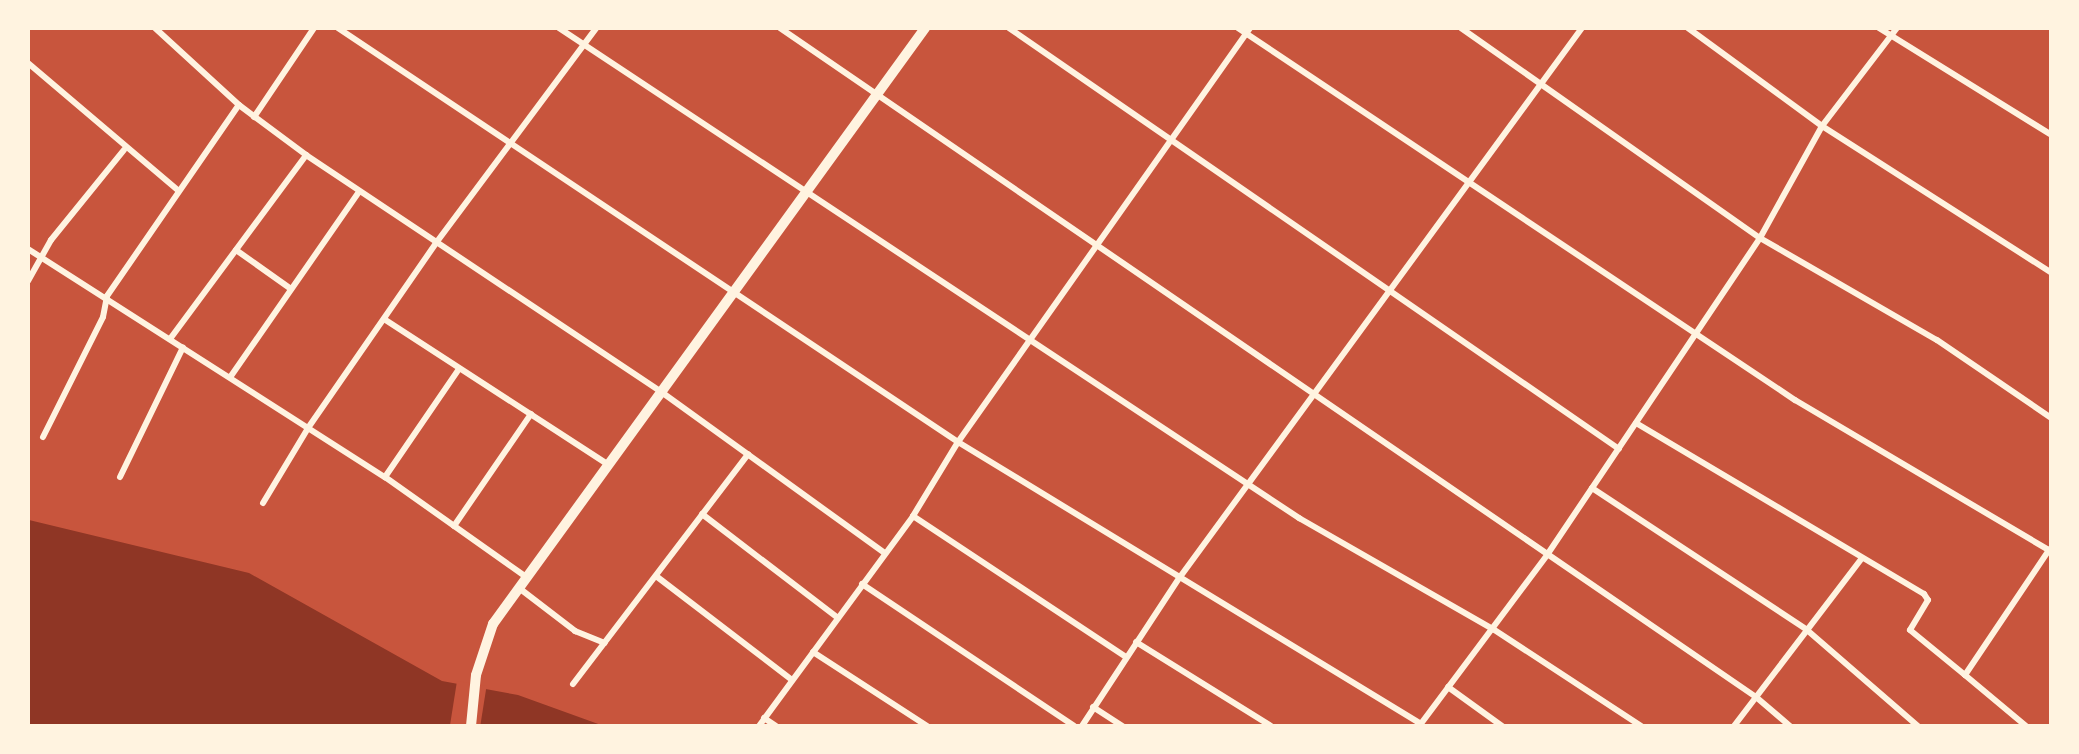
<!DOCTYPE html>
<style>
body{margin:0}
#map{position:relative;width:2079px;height:754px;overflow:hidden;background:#c8553d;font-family:"Space Grotesk",sans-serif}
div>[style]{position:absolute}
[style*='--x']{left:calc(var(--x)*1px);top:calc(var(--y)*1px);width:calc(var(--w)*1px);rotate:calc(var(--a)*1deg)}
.water>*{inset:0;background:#8f3625}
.pier>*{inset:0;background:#c8553d;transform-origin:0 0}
.minor>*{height:6px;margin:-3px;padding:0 3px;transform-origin:3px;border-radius:3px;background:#fff3e0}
.tertiary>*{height:10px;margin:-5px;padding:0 5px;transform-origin:5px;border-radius:5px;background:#fff3e0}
span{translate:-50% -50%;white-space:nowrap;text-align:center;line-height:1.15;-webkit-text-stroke:4.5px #fff3e0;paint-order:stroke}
.frame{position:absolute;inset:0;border:30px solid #fff3e0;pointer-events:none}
</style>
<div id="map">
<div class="water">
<i style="clip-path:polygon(29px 520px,249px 573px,442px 681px,518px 695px,601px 725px,29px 726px)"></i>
</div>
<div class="pier">
<i style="left:457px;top:681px;width:30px;height:44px;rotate:9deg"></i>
</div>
<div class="minor">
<i style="--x:155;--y:28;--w:114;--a:42.5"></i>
<i style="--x:239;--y:105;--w:84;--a:36.7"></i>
<i style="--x:306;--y:155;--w:425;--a:33.7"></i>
<i style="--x:660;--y:391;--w:277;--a:35.8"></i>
<i style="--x:338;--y:28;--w:746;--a:33.73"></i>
<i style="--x:958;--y:442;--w:542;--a:31.34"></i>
<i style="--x:559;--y:28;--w:888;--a:33.51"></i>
<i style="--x:1299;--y:518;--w:224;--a:29.8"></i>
<i style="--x:1493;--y:629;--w:177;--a:33.2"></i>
<i style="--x:780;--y:28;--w:1183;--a:34.43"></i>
<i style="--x:1756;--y:697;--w:45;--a:40.5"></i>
<i style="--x:1009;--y:28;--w:741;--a:34.61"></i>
<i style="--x:1238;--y:28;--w:670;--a:33.74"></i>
<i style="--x:1795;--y:400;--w:296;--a:30.6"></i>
<i style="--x:1461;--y:28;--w:365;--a:35.1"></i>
<i style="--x:1760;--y:238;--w:204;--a:30"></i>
<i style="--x:1937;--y:340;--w:137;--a:34.3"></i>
<i style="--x:1688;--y:28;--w:166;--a:36.2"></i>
<i style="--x:1822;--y:126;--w:271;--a:32.6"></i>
<i style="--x:1879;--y:28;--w:201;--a:31.8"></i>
<i style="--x:28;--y:63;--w:197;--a:40.3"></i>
<i style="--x:254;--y:117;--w:107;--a:-56"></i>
<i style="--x:28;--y:249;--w:424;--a:32.6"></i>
<i style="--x:385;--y:477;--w:173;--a:35.3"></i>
<i style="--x:236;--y:250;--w:67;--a:35.3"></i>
<i style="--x:28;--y:281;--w:47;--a:-60.7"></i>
<i style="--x:51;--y:240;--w:116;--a:-51"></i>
<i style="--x:384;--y:319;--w:266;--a:33"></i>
<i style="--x:170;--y:339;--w:229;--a:-53.5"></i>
<i style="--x:231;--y:376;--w:224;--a:-55.2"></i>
<i style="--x:1636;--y:423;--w:335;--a:30.7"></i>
<i style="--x:1924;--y:594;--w:7;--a:56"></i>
<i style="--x:1928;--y:600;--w:35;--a:121"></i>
<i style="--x:1910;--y:630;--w:71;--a:39.3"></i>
<i style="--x:43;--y:437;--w:134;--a:-63.4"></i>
<i style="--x:103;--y:317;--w:21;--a:-79"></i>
<i style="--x:107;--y:296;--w:232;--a:-55.4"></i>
<i style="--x:120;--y:477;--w:144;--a:-64.1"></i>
<i style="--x:385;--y:477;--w:131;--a:-55.6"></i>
<i style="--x:1592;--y:488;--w:258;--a:33.4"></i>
<i style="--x:1807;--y:630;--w:147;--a:40.9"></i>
<i style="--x:263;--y:503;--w:87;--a:-59"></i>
<i style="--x:308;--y:428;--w:225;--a:-55.3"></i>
<i style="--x:436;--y:243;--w:268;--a:-53.3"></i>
<i style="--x:702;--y:514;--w:171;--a:37.4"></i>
<i style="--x:913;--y:516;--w:255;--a:33.5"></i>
<i style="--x:454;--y:526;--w:136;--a:-55.5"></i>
<i style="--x:656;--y:576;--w:171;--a:37.4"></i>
<i style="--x:862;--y:584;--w:255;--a:33.8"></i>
<i style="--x:519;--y:588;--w:71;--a:37.5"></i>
<i style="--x:575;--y:631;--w:32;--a:22"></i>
<i style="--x:1136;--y:642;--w:159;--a:31.9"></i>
<i style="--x:813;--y:652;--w:136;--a:33"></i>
<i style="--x:573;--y:684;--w:289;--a:-52.7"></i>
<i style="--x:1448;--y:687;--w:67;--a:35.8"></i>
<i style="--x:1093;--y:707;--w:35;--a:33"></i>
<i style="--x:764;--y:718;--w:14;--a:34"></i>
<i style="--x:1420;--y:725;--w:212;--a:-53.2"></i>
<i style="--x:1547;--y:555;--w:382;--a:-56.1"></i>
<i style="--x:1760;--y:238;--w:128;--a:-61"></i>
<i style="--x:1822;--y:126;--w:123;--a:-52.6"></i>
<i style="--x:759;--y:726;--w:260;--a:-53.7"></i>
<i style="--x:913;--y:516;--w:87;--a:-58.7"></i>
<i style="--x:958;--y:442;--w:507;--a:-54.8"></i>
<i style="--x:1082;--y:726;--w:178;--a:-56.7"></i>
<i style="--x:1180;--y:577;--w:680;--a:-53.79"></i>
<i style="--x:1734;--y:726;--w:210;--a:-52.7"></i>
<i style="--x:2026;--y:726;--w:80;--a:-140.1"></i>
<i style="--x:1965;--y:675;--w:151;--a:-56.1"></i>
</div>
<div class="tertiary">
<i style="--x:471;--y:726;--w:51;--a:-84.4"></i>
<i style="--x:476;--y:675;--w:54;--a:-71.6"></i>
<i style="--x:493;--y:624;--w:736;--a:-54.06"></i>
</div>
<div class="frame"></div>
</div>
